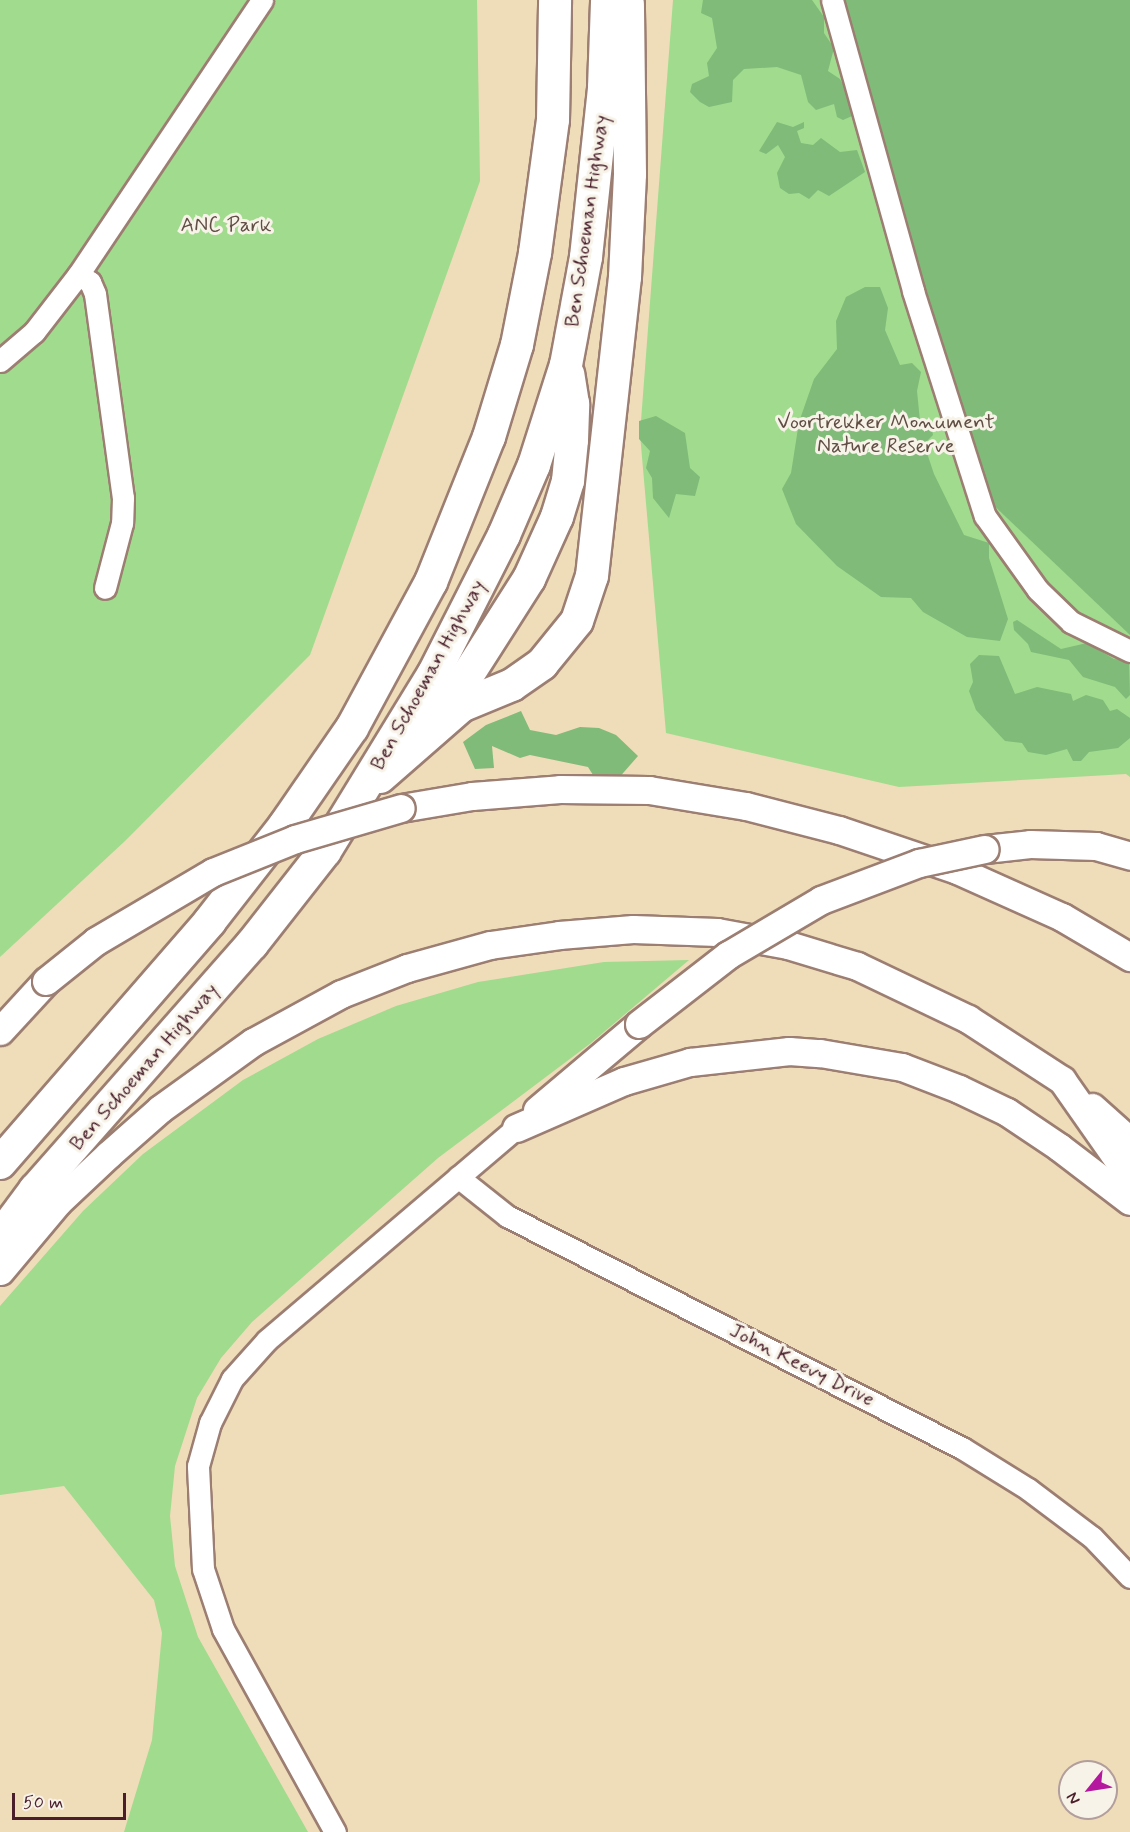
<!DOCTYPE html>
<style>
body{margin:0}
#map{position:relative;width:1130px;height:1832px;overflow:hidden;background:#efdcb9;font-family:Mynerve,sans-serif}
div>[style]{position:absolute}
[style*='--x']{left:calc(var(--x)*1px);top:calc(var(--y)*1px);width:calc(var(--w)*1px);rotate:calc(var(--a)*1deg)}
.green>*{inset:0;background:#a0db8e}
.forest>*{inset:0;background:#80bb79}
.roads{filter:drop-shadow(2px 0 #9c7e72) drop-shadow(-2px 0 #9c7e72) drop-shadow(0 2px #9c7e72) drop-shadow(0 -2px #9c7e72)}
.minor>*{height:21px;margin:-10.5px;padding:0 10.5px;transform-origin:10.5px;border-radius:10.5px;background:#fff}
.major>*{height:27px;margin:-13.5px;padding:0 13.5px;transform-origin:13.5px;border-radius:13.5px;background:#fff}
.highway>*{height:32px;margin:-16px;padding:0 16px;transform-origin:16px;border-radius:16px;background:#fff}
.bridges{filter:drop-shadow(2px 0 #9c7e72) drop-shadow(-2px 0 #9c7e72) drop-shadow(0 2px #9c7e72) drop-shadow(0 -2px #9c7e72)}
.major-bridge>*{height:27px;margin:-13.5px;padding:0 13.5px;transform-origin:13.5px;border-radius:13.5px;background:#fff}
span{translate:-50% -50%;white-space:nowrap;text-align:center;line-height:1.15;-webkit-text-stroke:6px #f7f3e8;paint-order:stroke}
.street-label{font-size:21px;color:#4a1f2b}
.park-label{font-size:21px;color:#604e44}
.north{position:absolute;left:1058px;top:1760px;width:60px;height:60px;box-sizing:border-box;background:#f7f3e8;border:2px solid #b29e9c;border-radius:50%;rotate:240deg;font-size:16px;font-weight:700;line-height:24px;text-align:center;color:#4a1f2b}
.north::after{content:'';display:block;margin:auto;width:21px;height:27px;background:#b5179e;clip-path:polygon(50% 0,100% 100%,50% 72%,0 100%)}
.scale{position:absolute;left:12px;top:1793px;width:114px;height:27px;box-sizing:border-box;border:3px solid #4a1f2b;border-top:0;padding-left:8px;font-size:18px;line-height:21px;white-space:nowrap;color:#4a1f2b;-webkit-text-stroke:4px #f7f3e8;paint-order:stroke}
</style>
<div id="map">
<div class="green">
<i style="clip-path:polygon(0 0,477px 0,480px 181px,310px 655px,125px 841px,0 957px)"></i>
<i style="clip-path:polygon(673px 0,1130px 0,1130px 777px,1126px 774px,899px 787px,666px 733px,640px 434px)"></i>
<i style="clip-path:polygon(689px 960px,591px 1043px,438px 1158px,252px 1322px,221px 1358px,197px 1398px,175px 1466px,170px 1516px,175px 1566px,198px 1637px,308px 1832px,124px 1832px,152px 1740px,162px 1633px,154px 1600px,64px 1486px,0 1495px,0 1306px,83px 1211px,143px 1154px,243px 1080px,318px 1039px,396px 1006px,478px 982px,604px 962px)"></i>
</div>
<div class="forest">
<i style="clip-path:polygon(703px 0,812px 0,824px 17px,824px 33px,834px 48px,828px 71px,840px 79px,850px 97px,856px 109px,852px 116px,843px 120px,837px 117px,834px 104px,816px 110px,808px 102px,801px 75px,777px 67px,744px 69px,733px 80px,732px 102px,709px 107px,700px 102px,690px 92px,692px 84px,709px 76px,707px 63px,717px 48px,712px 18px,701px 13px)"></i>
<i style="clip-path:polygon(840px 0,1130px 0,1130px 635px,985px 497px)"></i>
<i style="clip-path:polygon(777px 122px,793px 127px,804px 122px,804px 128px,797px 131px,801px 143px,813px 145px,821px 138px,840px 152px,857px 150px,865px 172px,829px 196px,818px 190px,809px 199px,799px 193px,789px 194px,780px 188px,777px 173px,785px 157px,778px 145px,766px 154px,759px 151px)"></i>
<i style="clip-path:polygon(865px 287px,880px 287px,888px 308px,885px 330px,900px 365px,912px 363px,921px 372px,917px 391px,920px 421px,931px 426px,933px 435px,924px 444px,934px 474px,964px 535px,989px 543px,989px 558px,1008px 619px,1000px 641px,967px 637px,923px 612px,911px 598px,881px 597px,837px 566px,796px 524px,782px 489px,791px 473px,799px 422px,814px 379px,837px 349px,836px 321px,846px 297px)"></i>
<i style="clip-path:polygon(656px 416px,685px 433px,690px 468px,700px 477px,695px 496px,676px 494px,669px 518px,653px 498px,652px 478px,646px 468px,650px 451px,639px 439px,639px 421px)"></i>
<i style="clip-path:polygon(1017px 620px,1061px 649px,1087px 643px,1114px 659px,1129px 660px,1130px 695px,1126px 699px,1115px 687px,1083px 677px,1069px 660px,1031px 652px,1028px 644px,1014px 630px,1013px 622px)"></i>
<i style="clip-path:polygon(979px 655px,999px 656px,1015px 694px,1037px 687px,1071px 694px,1073px 701px,1086px 695px,1103px 700px,1110px 711px,1117px 709px,1130px 718px,1130px 738px,1118px 748px,1089px 752px,1081px 761px,1073px 761px,1067px 749px,1046px 755px,1028px 752px,1022px 743px,1005px 741px,976px 710px,969px 691px,973px 682px,970px 664px)"></i>
<i style="clip-path:polygon(521px 711px,530px 730px,556px 735px,580px 727px,599px 728px,616px 735px,638px 756px,617px 780px,600px 786px,588px 767px,530px 755px,520px 758px,492px 746px,494px 768px,475px 769px,463px 742px,486px 725px)"></i>
</div>
<div class="roads">
<div class="minor">
<i style="--x:832;--y:0;--w:302;--a:74.4"></i>
<i style="--x:913;--y:291;--w:236;--a:72.3"></i>
<i style="--x:985;--y:516;--w:91;--a:54.4"></i>
<i style="--x:1038;--y:590;--w:46;--a:44.1"></i>
<i style="--x:1071;--y:622;--w:66;--a:26.2"></i>
<i style="--x:78;--y:275;--w:14;--a:30"></i>
<i style="--x:90;--y:282;--w:13;--a:67"></i>
<i style="--x:95;--y:294;--w:206;--a:82.2"></i>
<i style="--x:123;--y:498;--w:25;--a:92"></i>
<i style="--x:122;--y:523;--w:67;--a:104.7"></i>
<i style="--x:0;--y:361;--w:45;--a:-40.5"></i>
<i style="--x:34;--y:332;--w:72;--a:-52.3"></i>
<i style="--x:78;--y:275;--w:331;--a:-56.2"></i>
<i style="--x:458;--y:1177;--w:63;--a:38.5"></i>
<i style="--x:507;--y:1216;--w:511;--a:27.02"></i>
<i style="--x:962;--y:1448;--w:78;--a:31.8"></i>
<i style="--x:1028;--y:1489;--w:80;--a:36.9"></i>
<i style="--x:1092;--y:1537;--w:55;--a:46.5"></i>
<i style="--x:335;--y:1832;--w:232;--a:-118.9"></i>
<i style="--x:223;--y:1629;--w:63;--a:-108.4"></i>
<i style="--x:203;--y:1569;--w:103;--a:-92.8"></i>
<i style="--x:198;--y:1466;--w:45;--a:-74.4"></i>
<i style="--x:210;--y:1423;--w:49;--a:-63.4"></i>
<i style="--x:232;--y:1379;--w:52;--a:-48.1"></i>
<i style="--x:267;--y:1340;--w:327;--a:-40.4"></i>
</div>
<div class="major">
<i style="--x:401;--y:808;--w:72;--a:-9.6"></i>
<i style="--x:472;--y:796;--w:88;--a:-4.5"></i>
<i style="--x:560;--y:789;--w:89;--a:0.6"></i>
<i style="--x:649;--y:790;--w:98;--a:9.4"></i>
<i style="--x:746;--y:806;--w:96;--a:14.5"></i>
<i style="--x:839;--y:830;--w:125;--a:18.7"></i>
<i style="--x:957;--y:870;--w:115;--a:24.1"></i>
<i style="--x:1062;--y:917;--w:79;--a:30.5"></i>
<i style="--x:985;--y:849;--w:45;--a:-6.3"></i>
<i style="--x:1030;--y:844;--w:66;--a:1.7"></i>
<i style="--x:1096;--y:846;--w:35;--a:16"></i>
<i style="--x:0;--y:1031;--w:68;--a:-47.4"></i>
<i style="--x:1092;--y:1107;--w:51;--a:41.8"></i>
<i style="--x:537;--y:1110;--w:133;--a:-40.1"></i>
<i style="--x:516;--y:1128;--w:118;--a:-23.5"></i>
<i style="--x:624;--y:1081;--w:69;--a:-16.1"></i>
<i style="--x:690;--y:1062;--w:100;--a:-6.3"></i>
<i style="--x:789;--y:1051;--w:31;--a:4"></i>
<i style="--x:820;--y:1053;--w:83;--a:9.7"></i>
<i style="--x:902;--y:1067;--w:61;--a:21.1"></i>
<i style="--x:959;--y:1089;--w:53;--a:25.6"></i>
<i style="--x:1007;--y:1112;--w:63;--a:33.9"></i>
<i style="--x:1059;--y:1147;--w:89;--a:37.3"></i>
<i style="--x:0;--y:1271;--w:90;--a:-50"></i>
<i style="--x:58;--y:1202;--w:69;--a:-43.2"></i>
<i style="--x:108;--y:1155;--w:69;--a:-41.5"></i>
<i style="--x:160;--y:1109;--w:115;--a:-35.8"></i>
<i style="--x:253;--y:1042;--w:100;--a:-28.6"></i>
<i style="--x:341;--y:994;--w:71;--a:-21.5"></i>
<i style="--x:407;--y:968;--w:86;--a:-15.5"></i>
<i style="--x:490;--y:945;--w:70;--a:-8.2"></i>
<i style="--x:559;--y:935;--w:74;--a:-4.6"></i>
<i style="--x:633;--y:929;--w:84;--a:2"></i>
<i style="--x:717;--y:932;--w:72;--a:10.4"></i>
<i style="--x:788;--y:945;--w:72;--a:16.9"></i>
<i style="--x:857;--y:966;--w:123;--a:25.5"></i>
<i style="--x:968;--y:1019;--w:112;--a:33"></i>
<i style="--x:1062;--y:1080;--w:118;--a:55"></i>
</div>
<div class="highway">
<i style="--x:441;--y:717;--w:164;--a:-57.5"></i>
<i style="--x:529;--y:579;--w:68;--a:-65.7"></i>
<i style="--x:557;--y:517;--w:38;--a:-73"></i>
<i style="--x:568;--y:481;--w:41;--a:-84.4"></i>
<i style="--x:572;--y:440;--w:36;--a:-88"></i>
<i style="--x:573;--y:404;--w:30;--a:-99"></i>
<i style="--x:380;--y:777;--w:108;--a:-41.2"></i>
<i style="--x:461;--y:706;--w:55;--a:-22.4"></i>
<i style="--x:512;--y:685;--w:37;--a:-35"></i>
<i style="--x:542;--y:664;--w:55;--a:-50.9"></i>
<i style="--x:577;--y:621;--w:47;--a:-71.6"></i>
<i style="--x:592;--y:576;--w:301;--a:-83.7"></i>
<i style="--x:625;--y:277;--w:103;--a:-87.2"></i>
<i style="--x:630;--y:174;--w:170;--a:-90.7"></i>
<i style="--x:0;--y:1163;--w:320;--a:-49"></i>
<i style="--x:210;--y:921;--w:122;--a:-52"></i>
<i style="--x:285;--y:825;--w:118;--a:-55.4"></i>
<i style="--x:352;--y:728;--w:166;--a:-61.6"></i>
<i style="--x:431;--y:582;--w:156;--a:-68.2"></i>
<i style="--x:489;--y:437;--w:96;--a:-73.1"></i>
<i style="--x:517;--y:345;--w:94;--a:-78.9"></i>
<i style="--x:535;--y:253;--w:134;--a:-82.3"></i>
<i style="--x:553;--y:120;--w:120;--a:-89"></i>
<i style="--x:0;--y:1237;--w:59;--a:-53.3"></i>
<i style="--x:35;--y:1190;--w:328;--a:-48.6"></i>
<i style="--x:252;--y:944;--w:118;--a:-51.9"></i>
<i style="--x:325;--y:851;--w:206;--a:-58.5"></i>
<i style="--x:433;--y:675;--w:157;--a:-63.1"></i>
<i style="--x:504;--y:535;--w:76;--a:-66.8"></i>
<i style="--x:534;--y:465;--w:105;--a:-72.3"></i>
<i style="--x:566;--y:365;--w:110;--a:-79.5"></i>
<i style="--x:586;--y:257;--w:170;--a:-83.9"></i>
<i style="--x:604;--y:88;--w:88;--a:-88"></i>
</div>
</div>
<div class="bridges">
<div class="major-bridge">
<i style="--x:46;--y:981;--w:64;--a:-38.7"></i>
<i style="--x:96;--y:941;--w:136;--a:-30.5"></i>
<i style="--x:213;--y:872;--w:88;--a:-21.9"></i>
<i style="--x:295;--y:839;--w:110;--a:-16.3"></i>
<i style="--x:639;--y:1024;--w:113;--a:-37.8"></i>
<i style="--x:728;--y:955;--w:108;--a:-30.6"></i>
<i style="--x:821;--y:900;--w:105;--a:-20.7"></i>
<i style="--x:919;--y:863;--w:67;--a:-12"></i>
</div>
</div>
<div class="street-label">
<span style="left:587px;top:221px;rotate:-82deg">Ben Schoeman Highway</span>
<span style="left:428px;top:675px;rotate:-61deg">Ben Schoeman Highway</span>
<span style="left:144px;top:1067px;rotate:-49deg">Ben Schoeman Highway</span>
<span style="left:802px;top:1365px;rotate:27deg">John Keevy Drive</span>
</div>
<div class="park-label">
<span style="left:226px;top:225px">ANC Park</span>
<span style="left:886px;top:434px">Voortrekker Monument<br>Nature Reserve</span>
</div>
<div class="north">N</div>
<div class="scale">50 m</div>
</div>
